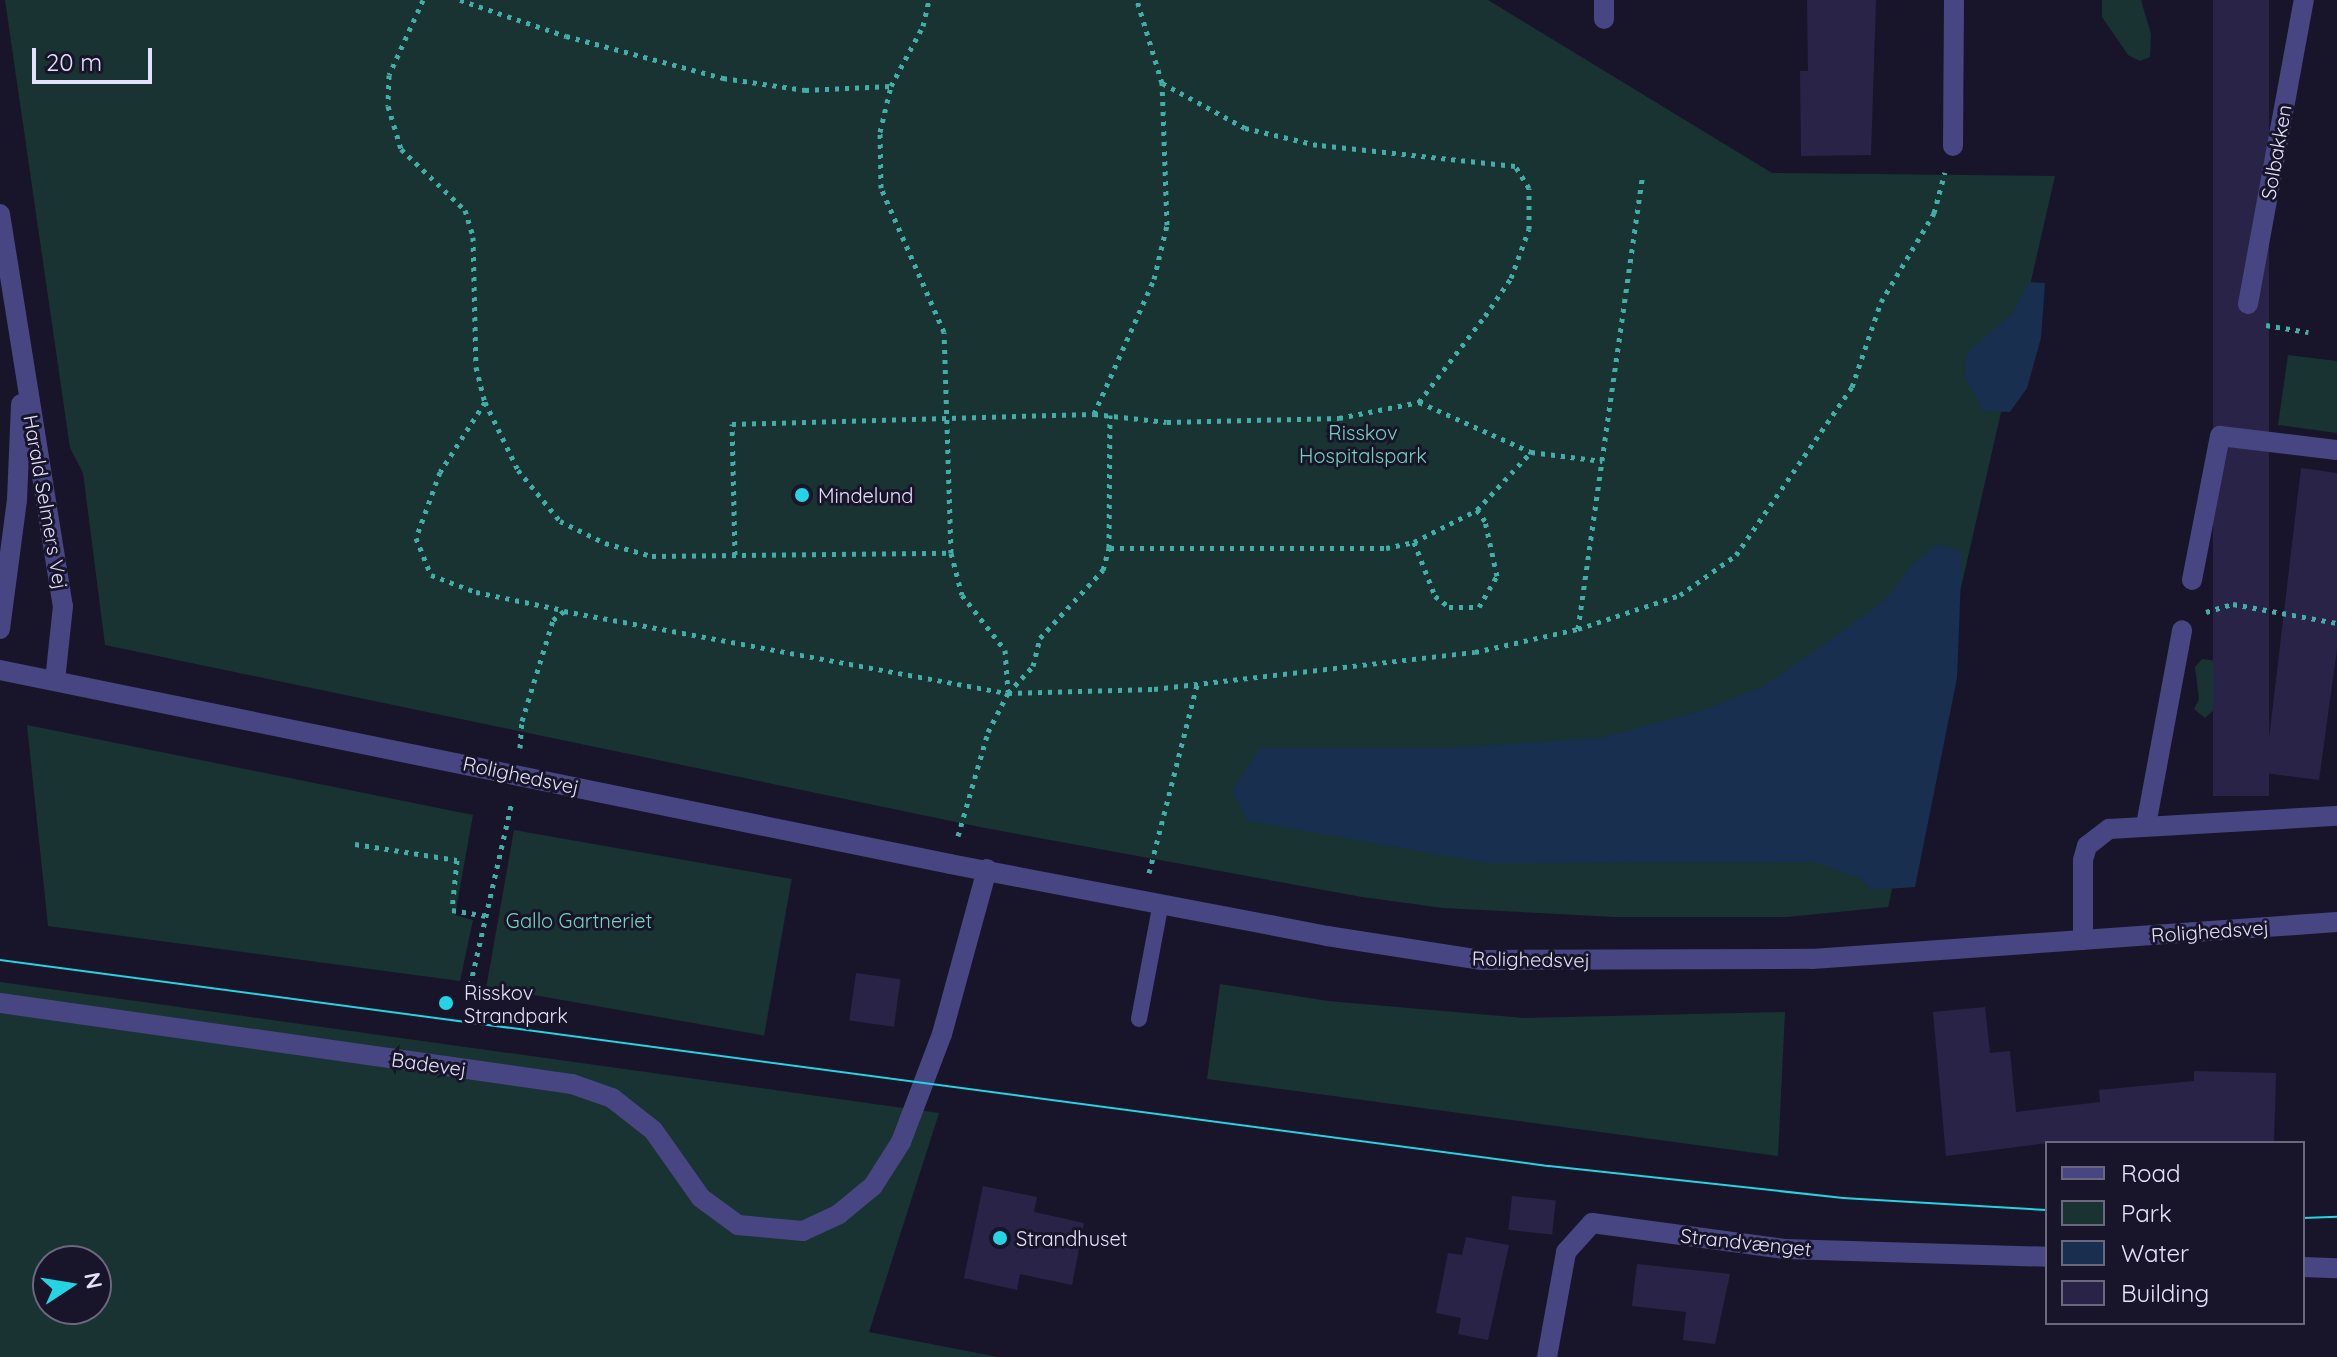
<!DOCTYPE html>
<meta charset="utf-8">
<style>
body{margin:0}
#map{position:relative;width:2337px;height:1357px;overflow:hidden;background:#18152a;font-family:Quicksand,sans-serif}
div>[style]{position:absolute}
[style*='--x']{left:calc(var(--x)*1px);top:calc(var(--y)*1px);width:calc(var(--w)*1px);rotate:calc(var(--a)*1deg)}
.green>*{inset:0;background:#183332;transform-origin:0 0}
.water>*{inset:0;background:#192f4f}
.building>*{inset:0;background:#2a2348;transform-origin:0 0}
.path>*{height:5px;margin-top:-2.5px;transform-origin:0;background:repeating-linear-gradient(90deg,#41afa7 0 4px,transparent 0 10px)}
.service>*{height:16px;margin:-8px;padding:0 8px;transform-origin:8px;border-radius:8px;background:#474683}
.minor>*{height:20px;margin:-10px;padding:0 10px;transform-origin:10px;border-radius:10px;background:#474683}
.tertiary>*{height:20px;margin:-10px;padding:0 10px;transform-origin:10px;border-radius:10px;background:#474683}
.tram>*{height:2px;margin:-1px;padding:0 1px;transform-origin:1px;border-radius:1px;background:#25d4e3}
.dots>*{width:22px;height:22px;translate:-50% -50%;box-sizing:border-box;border:4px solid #18152a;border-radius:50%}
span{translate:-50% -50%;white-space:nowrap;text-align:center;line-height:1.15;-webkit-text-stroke:6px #18152a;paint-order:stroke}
.street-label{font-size:20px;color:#e4e1fb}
.park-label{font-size:20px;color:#75d4ba}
.poi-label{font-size:20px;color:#e4e1fb}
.left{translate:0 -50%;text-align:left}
.legend{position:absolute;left:2045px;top:1141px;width:260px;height:184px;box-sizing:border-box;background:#18152a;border:2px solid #6a677e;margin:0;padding:10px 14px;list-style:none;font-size:24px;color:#e4e1fb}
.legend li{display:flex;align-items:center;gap:16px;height:40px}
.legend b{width:40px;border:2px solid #6a677e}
.north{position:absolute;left:32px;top:1245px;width:80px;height:80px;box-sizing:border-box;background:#18152a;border:2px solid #6a677e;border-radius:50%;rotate:78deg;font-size:22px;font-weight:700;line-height:32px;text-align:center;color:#e4e1fb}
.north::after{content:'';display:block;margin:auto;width:28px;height:36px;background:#25d4e3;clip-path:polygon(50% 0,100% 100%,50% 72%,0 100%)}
.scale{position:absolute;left:32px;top:48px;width:120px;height:36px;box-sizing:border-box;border:4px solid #e4e1fb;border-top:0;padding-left:10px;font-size:24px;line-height:28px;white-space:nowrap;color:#e4e1fb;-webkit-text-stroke:6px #18152a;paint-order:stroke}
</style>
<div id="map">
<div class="green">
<i style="clip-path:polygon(5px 0,1488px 0,1772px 173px,2055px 176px,1888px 907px,1787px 917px,1615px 917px,1443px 908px,1362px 897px,985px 828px,105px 645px,83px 473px,70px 448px)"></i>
<i style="clip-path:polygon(2102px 0,2141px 0,2151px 34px,2150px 57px,2140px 61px,2128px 55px,2102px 17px)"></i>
<i style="clip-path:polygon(2288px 355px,2337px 361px,2337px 433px,2278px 425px)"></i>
<i style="clip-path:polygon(2202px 659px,2218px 661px,2229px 680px,2227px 698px,2205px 718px,2194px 709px,2199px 699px,2195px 667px)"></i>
<i style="clip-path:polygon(27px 725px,473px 815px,455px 915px,473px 920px,460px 981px,48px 926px)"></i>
<i style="left:514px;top:830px;width:282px;height:159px;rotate:10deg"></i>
<i style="clip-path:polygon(evenodd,0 982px,939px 1113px,869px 1332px,998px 1357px,0 1357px,0 982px,48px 1261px,96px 1261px,96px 1309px,48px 1309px,48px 1261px)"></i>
<i style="clip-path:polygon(1220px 984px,1328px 1001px,1524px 1018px,1785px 1012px,1778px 1156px,1207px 1079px)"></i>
</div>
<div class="water">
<i style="clip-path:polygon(2029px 282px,2045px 283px,2041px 338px,2027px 388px,2010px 412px,1984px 411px,1964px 377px,1967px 353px,2011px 315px)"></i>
<i style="clip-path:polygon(1938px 544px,1962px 552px,1957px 678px,1915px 887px,1871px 890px,1859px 878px,1815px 862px,1487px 863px,1248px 821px,1232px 791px,1260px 748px,1449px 748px,1601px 738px,1705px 710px,1764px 686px,1833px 638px,1884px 601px,1914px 562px)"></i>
</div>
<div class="building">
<i style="clip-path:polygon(1807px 0,1876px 0,1871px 155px,1801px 156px,1800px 71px,1808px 71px)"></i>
<i style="left:2213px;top:0;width:56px;height:796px"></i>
<i style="clip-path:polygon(2301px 468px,2337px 473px,2337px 649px,2319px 780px,2265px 773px)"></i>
<i style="left:856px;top:973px;width:45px;height:48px;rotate:8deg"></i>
<i style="clip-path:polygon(1985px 1007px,1990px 1053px,2010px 1051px,2016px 1112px,2100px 1102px,2099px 1090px,2194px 1081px,2194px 1071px,2276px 1073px,2274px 1143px,2047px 1143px,1946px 1156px,1933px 1012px)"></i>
<i style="clip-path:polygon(983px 1186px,1037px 1197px,1034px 1212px,1084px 1223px,1072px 1285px,1020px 1274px,1017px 1290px,964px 1278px)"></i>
<i style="left:1512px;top:1196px;width:44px;height:34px;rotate:6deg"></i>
<i style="clip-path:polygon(1466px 1237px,1509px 1245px,1488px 1340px,1458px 1334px,1461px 1318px,1436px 1313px,1448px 1253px,1462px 1255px)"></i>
<i style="clip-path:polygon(1637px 1264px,1730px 1274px,1715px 1344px,1683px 1340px,1686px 1312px,1632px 1306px)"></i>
</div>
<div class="path">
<i style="--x:423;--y:0;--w:82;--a:114.4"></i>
<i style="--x:389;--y:75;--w:31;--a:92"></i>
<i style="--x:388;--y:106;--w:45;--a:73.2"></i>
<i style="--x:401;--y:149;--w:88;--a:43.6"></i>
<i style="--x:465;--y:210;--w:28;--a:73"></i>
<i style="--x:473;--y:237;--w:130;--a:88.7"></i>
<i style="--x:476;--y:367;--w:36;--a:76"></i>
<i style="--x:485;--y:402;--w:83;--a:122.7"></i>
<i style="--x:440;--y:472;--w:70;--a:110"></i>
<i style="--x:416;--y:538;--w:40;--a:68"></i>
<i style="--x:431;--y:575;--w:48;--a:20.7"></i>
<i style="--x:476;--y:592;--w:89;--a:11.7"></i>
<i style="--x:460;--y:0;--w:112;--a:18.8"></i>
<i style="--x:566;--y:36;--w:163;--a:15"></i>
<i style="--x:723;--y:78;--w:83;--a:8.3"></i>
<i style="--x:805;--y:90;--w:86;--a:-2.7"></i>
<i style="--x:2266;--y:325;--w:43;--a:9.5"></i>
<i style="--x:485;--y:402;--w:76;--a:64.1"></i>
<i style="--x:518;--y:470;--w:66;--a:50.5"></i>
<i style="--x:560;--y:521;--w:50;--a:26.1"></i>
<i style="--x:605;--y:543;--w:49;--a:15.5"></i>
<i style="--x:652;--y:556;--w:299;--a:-0.6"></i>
<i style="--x:951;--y:553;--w:221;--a:-91.8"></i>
<i style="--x:944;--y:332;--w:157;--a:-113.6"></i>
<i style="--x:881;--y:188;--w:56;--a:-91"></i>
<i style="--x:880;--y:132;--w:47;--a:-76.6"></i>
<i style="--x:891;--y:86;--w:68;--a:-61.9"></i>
<i style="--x:923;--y:26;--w:27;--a:-77"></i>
<i style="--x:1419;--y:402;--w:123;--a:24.1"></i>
<i style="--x:1531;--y:452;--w:72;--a:7.2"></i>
<i style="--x:1094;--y:414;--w:148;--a:-66"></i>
<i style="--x:1154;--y:279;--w:56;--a:-76.5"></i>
<i style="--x:1167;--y:225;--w:142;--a:-92"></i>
<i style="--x:1414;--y:542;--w:58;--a:68.7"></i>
<i style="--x:1435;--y:596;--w:18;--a:38"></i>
<i style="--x:1449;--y:607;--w:30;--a:0"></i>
<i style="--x:1479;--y:607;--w:36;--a:-60"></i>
<i style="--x:1497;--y:576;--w:56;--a:-102.3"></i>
<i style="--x:1485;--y:521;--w:14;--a:-126"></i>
<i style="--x:1110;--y:548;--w:276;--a:0"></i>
<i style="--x:1386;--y:548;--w:29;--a:-12"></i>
<i style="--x:1414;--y:542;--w:71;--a:-26.9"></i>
<i style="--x:1477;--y:510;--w:79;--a:-47"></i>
<i style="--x:951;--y:553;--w:43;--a:75.3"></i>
<i style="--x:962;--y:595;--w:70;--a:52"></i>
<i style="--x:1005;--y:650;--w:42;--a:85.9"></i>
<i style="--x:735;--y:555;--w:131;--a:-91.3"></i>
<i style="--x:732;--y:424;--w:362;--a:-1.6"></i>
<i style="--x:1094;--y:414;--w:73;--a:6.3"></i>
<i style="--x:1167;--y:422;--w:172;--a:-1.3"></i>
<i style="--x:1339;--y:418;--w:82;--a:-11.3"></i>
<i style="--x:1419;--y:402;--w:108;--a:-52.5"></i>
<i style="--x:1485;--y:316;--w:46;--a:-55.6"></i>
<i style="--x:1511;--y:278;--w:52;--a:-69.8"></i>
<i style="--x:1529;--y:229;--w:41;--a:-90"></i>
<i style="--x:1529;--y:188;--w:26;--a:-122"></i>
<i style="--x:1515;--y:166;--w:199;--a:-173.9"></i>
<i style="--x:1317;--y:145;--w:74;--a:-166.7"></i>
<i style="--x:1245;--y:128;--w:94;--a:-151.5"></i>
<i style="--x:1162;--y:83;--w:87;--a:-106.8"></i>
<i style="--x:2206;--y:612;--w:28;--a:-17"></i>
<i style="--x:2233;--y:604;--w:106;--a:10.4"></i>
<i style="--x:1578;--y:629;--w:456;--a:-81.9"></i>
<i style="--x:520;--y:748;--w:27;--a:-86"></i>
<i style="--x:522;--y:721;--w:106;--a:-72.9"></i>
<i style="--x:553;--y:620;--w:14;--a:-39"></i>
<i style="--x:564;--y:611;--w:452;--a:10.5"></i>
<i style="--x:1008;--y:693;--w:146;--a:-1.6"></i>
<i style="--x:1154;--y:689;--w:323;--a:-6.6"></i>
<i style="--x:1475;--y:652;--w:106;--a:-12.6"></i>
<i style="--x:1578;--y:629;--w:108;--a:-18.4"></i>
<i style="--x:1680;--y:595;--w:69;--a:-35.5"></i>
<i style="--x:1736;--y:555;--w:204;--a:-55.4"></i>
<i style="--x:1852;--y:387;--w:90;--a:-71.2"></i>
<i style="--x:1881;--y:302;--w:104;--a:-59.2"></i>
<i style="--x:1934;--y:213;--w:42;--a:-75"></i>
<i style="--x:958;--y:836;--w:108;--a:-73.9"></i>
<i style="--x:988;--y:732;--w:44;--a:-62.9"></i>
<i style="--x:1008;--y:693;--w:37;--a:-47"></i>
<i style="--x:1033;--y:666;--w:29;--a:-76"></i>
<i style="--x:1040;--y:638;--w:93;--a:-47.2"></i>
<i style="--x:1103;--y:570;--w:23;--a:-75"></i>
<i style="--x:1109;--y:548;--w:133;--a:-89.6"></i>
<i style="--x:355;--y:844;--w:103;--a:8.9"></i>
<i style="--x:457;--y:860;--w:50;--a:95.7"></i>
<i style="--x:452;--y:910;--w:35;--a:10"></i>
<i style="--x:1149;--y:873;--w:195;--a:-75.7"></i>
<i style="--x:468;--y:995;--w:195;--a:-77.2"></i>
</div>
<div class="service">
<i style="--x:1139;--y:1019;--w:118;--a:-79.3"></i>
</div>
<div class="minor">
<i style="--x:1604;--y:19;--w:19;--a:-90"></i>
<i style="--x:1953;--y:146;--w:146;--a:-89.6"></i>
<i style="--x:2248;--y:304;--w:309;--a:-79.6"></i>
<i style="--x:2192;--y:580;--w:147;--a:-79"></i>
<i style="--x:2220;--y:436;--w:118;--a:6.8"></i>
<i style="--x:2146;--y:825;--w:198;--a:-79.5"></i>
<i style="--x:2083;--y:940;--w:80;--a:-90"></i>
<i style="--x:2083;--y:860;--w:15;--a:-74"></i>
<i style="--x:2087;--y:846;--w:28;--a:-38"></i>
<i style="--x:2109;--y:829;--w:228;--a:-3.3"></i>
<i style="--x:0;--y:1003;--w:578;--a:8.06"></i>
<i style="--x:572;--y:1084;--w:42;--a:19.3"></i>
<i style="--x:612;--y:1098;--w:52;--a:38"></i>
<i style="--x:653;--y:1130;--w:83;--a:54.8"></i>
<i style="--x:701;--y:1198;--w:46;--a:36.1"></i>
<i style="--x:738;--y:1225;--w:65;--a:5.3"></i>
<i style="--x:803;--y:1231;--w:40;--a:-25"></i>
<i style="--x:839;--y:1214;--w:44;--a:-39.5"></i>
<i style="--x:873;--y:1186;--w:52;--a:-57.5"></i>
<i style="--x:901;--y:1142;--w:116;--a:-69.2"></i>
<i style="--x:942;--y:1034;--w:171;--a:-74.7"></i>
<i style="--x:2303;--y:1267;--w:34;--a:2"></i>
<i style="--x:1547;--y:1357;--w:107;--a:-79.7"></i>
<i style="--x:1566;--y:1252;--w:39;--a:-48"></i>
<i style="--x:1592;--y:1223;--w:194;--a:7.7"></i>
<i style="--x:1784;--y:1249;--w:263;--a:1.7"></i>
</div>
<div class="tertiary">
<i style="--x:0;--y:214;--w:397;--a:80.9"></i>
<i style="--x:63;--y:606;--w:75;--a:96.1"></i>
<i style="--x:0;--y:629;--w:130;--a:-82.5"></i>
<i style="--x:17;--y:500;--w:96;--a:-87.6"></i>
<i style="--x:0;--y:670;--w:970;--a:11.54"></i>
<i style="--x:950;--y:864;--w:384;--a:10.8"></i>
<i style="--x:1327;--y:936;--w:157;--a:8.8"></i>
<i style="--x:1482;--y:960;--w:330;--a:-0.2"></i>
<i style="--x:1812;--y:959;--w:526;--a:-4.03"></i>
</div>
<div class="tram">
<i style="--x:0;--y:960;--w:1563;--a:7.58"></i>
<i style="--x:1549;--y:1166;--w:296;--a:6.2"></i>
<i style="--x:1843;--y:1198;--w:204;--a:3.4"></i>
<i style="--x:2303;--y:1218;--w:34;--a:-2"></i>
</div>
<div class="dots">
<i style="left:802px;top:495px;background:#25d4e3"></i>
<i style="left:446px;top:1003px;background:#25d4e3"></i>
<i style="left:1000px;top:1238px;background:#25d4e3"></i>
</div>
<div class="street-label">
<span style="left:2276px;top:152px;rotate:-80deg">Solbakken</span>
<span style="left:46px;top:502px;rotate:80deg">Harald Selmers Vej</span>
<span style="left:521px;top:775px;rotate:12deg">Rolighedsvej</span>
<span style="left:2210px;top:931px;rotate:-4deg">Rolighedsvej</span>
<span style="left:1531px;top:959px;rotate:1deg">Rolighedsvej</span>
<span style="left:429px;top:1064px;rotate:8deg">Badevej</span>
<span style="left:1746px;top:1242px;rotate:6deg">Strandvænget</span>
</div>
<div class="park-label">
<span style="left:1363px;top:444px">Risskov<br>Hospitalspark</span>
<span style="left:579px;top:920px">Gallo Gartneriet</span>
</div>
<div class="poi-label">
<span class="left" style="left:818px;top:495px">Mindelund</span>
<span class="left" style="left:464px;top:1004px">Risskov<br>Strandpark</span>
<span class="left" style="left:1016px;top:1238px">Strandhuset</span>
</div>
<ul class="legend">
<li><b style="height:10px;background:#474683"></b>Road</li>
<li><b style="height:22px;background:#183332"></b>Park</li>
<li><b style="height:22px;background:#192f4f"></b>Water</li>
<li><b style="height:22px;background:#2a2348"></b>Building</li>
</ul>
<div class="north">N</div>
<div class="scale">20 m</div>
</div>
